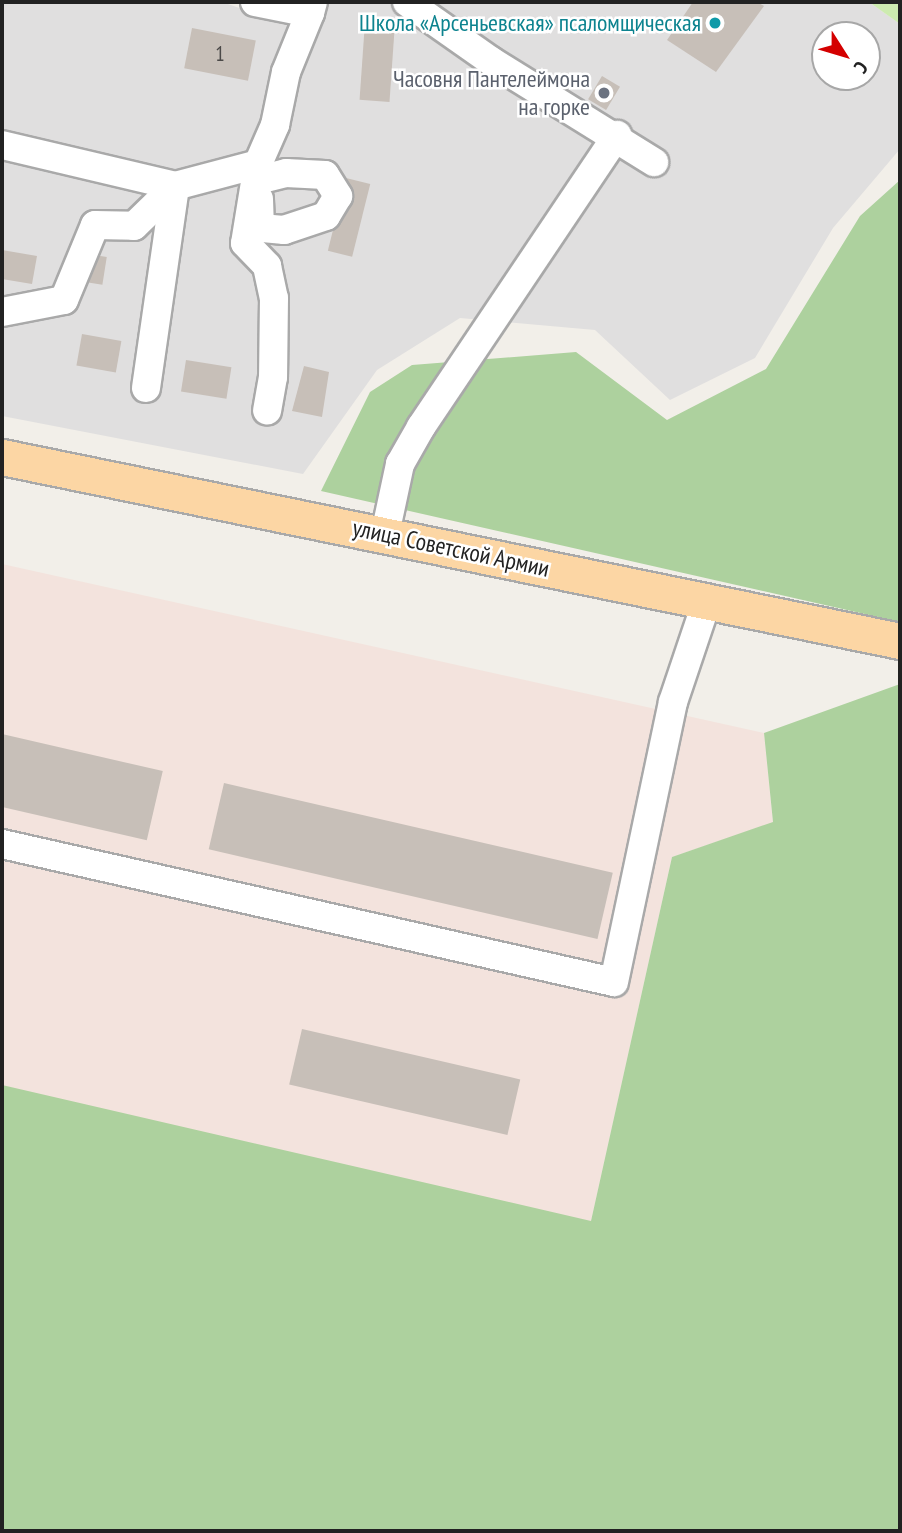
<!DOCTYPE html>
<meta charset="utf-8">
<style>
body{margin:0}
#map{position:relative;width:902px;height:1533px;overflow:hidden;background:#f2efe9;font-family:"PT Sans Narrow",sans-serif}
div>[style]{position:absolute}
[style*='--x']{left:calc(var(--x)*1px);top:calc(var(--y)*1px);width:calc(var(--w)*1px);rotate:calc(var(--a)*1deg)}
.residential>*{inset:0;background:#e0dfdf}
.military>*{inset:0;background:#f3e3dd}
.grass>*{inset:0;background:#cdebb0}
.forest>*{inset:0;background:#add19e}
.building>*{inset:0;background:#c7bfb8;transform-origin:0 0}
.roads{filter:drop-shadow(2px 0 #a9a9a9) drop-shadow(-2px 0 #a9a9a9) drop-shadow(0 2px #a9a9a9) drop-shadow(0 -2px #a9a9a9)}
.minor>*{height:28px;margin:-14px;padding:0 14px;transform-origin:14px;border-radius:14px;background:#fff}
.major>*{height:35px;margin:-17.5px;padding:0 17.5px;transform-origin:17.5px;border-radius:17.5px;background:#fcd6a4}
.dots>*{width:19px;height:19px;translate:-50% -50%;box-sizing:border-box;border:4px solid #fff;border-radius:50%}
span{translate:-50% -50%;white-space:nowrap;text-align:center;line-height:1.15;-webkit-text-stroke:5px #fff;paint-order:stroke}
.number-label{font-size:21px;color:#4b4948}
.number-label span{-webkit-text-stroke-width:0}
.culture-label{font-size:24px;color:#0d838f}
.right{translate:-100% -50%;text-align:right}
.worship-label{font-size:24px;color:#5b616d}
.street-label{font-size:24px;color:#222}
.frame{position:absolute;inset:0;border:4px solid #222;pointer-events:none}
.north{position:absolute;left:811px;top:21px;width:70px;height:70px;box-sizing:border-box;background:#fff;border:2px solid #a7a7a7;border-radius:50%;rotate:127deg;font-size:19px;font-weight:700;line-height:28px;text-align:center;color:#222}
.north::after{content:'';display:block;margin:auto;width:24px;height:32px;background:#d40000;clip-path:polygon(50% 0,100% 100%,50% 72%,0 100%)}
</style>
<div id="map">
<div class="residential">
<i style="clip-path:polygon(evenodd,2px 2px,222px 2px,254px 13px,275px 2px,869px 2px,900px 24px,900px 149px,833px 228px,755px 358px,670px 400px,595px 330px,460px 318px,377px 370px,303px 474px,2px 416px,2px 2px,825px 35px,867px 35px,867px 77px,825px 77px,825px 35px)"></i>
</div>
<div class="military">
<i style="clip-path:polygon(2px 564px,764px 733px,773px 823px,672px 857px,591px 1221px,2px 1531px)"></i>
</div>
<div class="grass">
<i style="clip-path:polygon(869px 2px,900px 2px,900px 24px)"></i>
</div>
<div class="forest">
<i style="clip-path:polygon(900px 180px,900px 622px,321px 491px,370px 392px,412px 365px,576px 352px,667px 420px,766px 369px,860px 216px)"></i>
<i style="clip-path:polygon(900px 684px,900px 1531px,2px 1531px,2px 1085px,591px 1221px,672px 857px,773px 822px,764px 733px)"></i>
</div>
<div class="building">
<i style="clip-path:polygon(693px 2px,757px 2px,764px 6px,716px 72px,667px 40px)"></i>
<i style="left:365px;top:22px;width:30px;height:78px;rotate:4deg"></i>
<i style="left:192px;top:28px;width:65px;height:41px;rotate:11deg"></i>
<i style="left:602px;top:76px;width:21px;height:27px;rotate:31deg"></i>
<i style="left:346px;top:178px;width:25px;height:75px;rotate:14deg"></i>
<i style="clip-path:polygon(2px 250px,37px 256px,32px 284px,2px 279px)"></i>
<i style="left:88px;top:254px;width:19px;height:28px;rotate:9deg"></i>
<i style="left:82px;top:334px;width:40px;height:32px;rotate:10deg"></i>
<i style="left:186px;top:360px;width:46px;height:32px;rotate:9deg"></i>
<i style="clip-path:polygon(304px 366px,329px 372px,322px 417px,292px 411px)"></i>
<i style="left:2px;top:734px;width:165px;height:71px;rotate:13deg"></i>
<i style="left:224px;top:783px;width:399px;height:68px;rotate:13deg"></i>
<i style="left:302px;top:1029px;width:224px;height:57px;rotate:13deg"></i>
</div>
<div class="roads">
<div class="minor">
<i style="--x:255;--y:2;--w:56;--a:11.3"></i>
<i style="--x:310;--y:13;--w:11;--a:-75"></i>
<i style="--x:407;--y:2;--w:103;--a:35.1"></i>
<i style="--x:491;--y:61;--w:192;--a:31.8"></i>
<i style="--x:2;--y:145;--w:178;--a:13.3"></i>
<i style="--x:175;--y:186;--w:86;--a:-14.8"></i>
<i style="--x:258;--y:164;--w:43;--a:-66.4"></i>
<i style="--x:275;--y:125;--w:54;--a:-78.3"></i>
<i style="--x:286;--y:72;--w:64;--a:-67.9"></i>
<i style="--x:258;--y:164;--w:80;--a:99.3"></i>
<i style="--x:245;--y:243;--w:32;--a:46"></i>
<i style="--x:267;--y:266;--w:33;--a:78"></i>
<i style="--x:274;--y:298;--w:79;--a:90.7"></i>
<i style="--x:273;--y:377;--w:34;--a:100"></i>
<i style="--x:258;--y:180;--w:29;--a:-14"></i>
<i style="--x:286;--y:173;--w:39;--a:3"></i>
<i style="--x:325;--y:175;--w:25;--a:58"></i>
<i style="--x:338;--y:196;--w:23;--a:121"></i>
<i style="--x:326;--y:216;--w:44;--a:161.6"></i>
<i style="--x:284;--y:230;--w:24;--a:-175"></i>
<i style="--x:260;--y:228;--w:29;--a:-92"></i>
<i style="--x:2;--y:312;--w:63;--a:-11"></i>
<i style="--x:64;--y:300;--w:81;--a:-67.5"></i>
<i style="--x:95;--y:225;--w:39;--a:1"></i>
<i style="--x:134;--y:226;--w:57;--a:-44.3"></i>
<i style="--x:146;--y:388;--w:204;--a:-81.8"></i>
<i style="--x:385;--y:534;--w:72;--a:-77.9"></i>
<i style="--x:400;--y:464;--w:43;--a:-60.4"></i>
<i style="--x:421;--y:427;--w:352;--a:-56.1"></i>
<i style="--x:2;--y:844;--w:627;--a:12.71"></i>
<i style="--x:614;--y:982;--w:286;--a:-78.1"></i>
<i style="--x:673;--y:702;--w:107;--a:-71.4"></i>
</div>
<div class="major">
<i style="--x:2;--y:457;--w:917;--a:11.58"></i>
</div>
</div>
<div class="dots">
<i style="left:715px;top:23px;background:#0f9aa8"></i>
<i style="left:604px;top:93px;background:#6b7280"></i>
</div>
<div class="number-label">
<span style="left:220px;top:54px">1</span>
</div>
<div class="culture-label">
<span class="right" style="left:701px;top:23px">Школа «Арсеньевская» псаломщическая</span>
</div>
<div class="worship-label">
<span class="right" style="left:590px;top:93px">Часовня Пантелеймона<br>на горке</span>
</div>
<div class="street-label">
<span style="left:451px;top:548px;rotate:12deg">улица Советской Армии</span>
</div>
<div class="frame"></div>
<div class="north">С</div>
</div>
